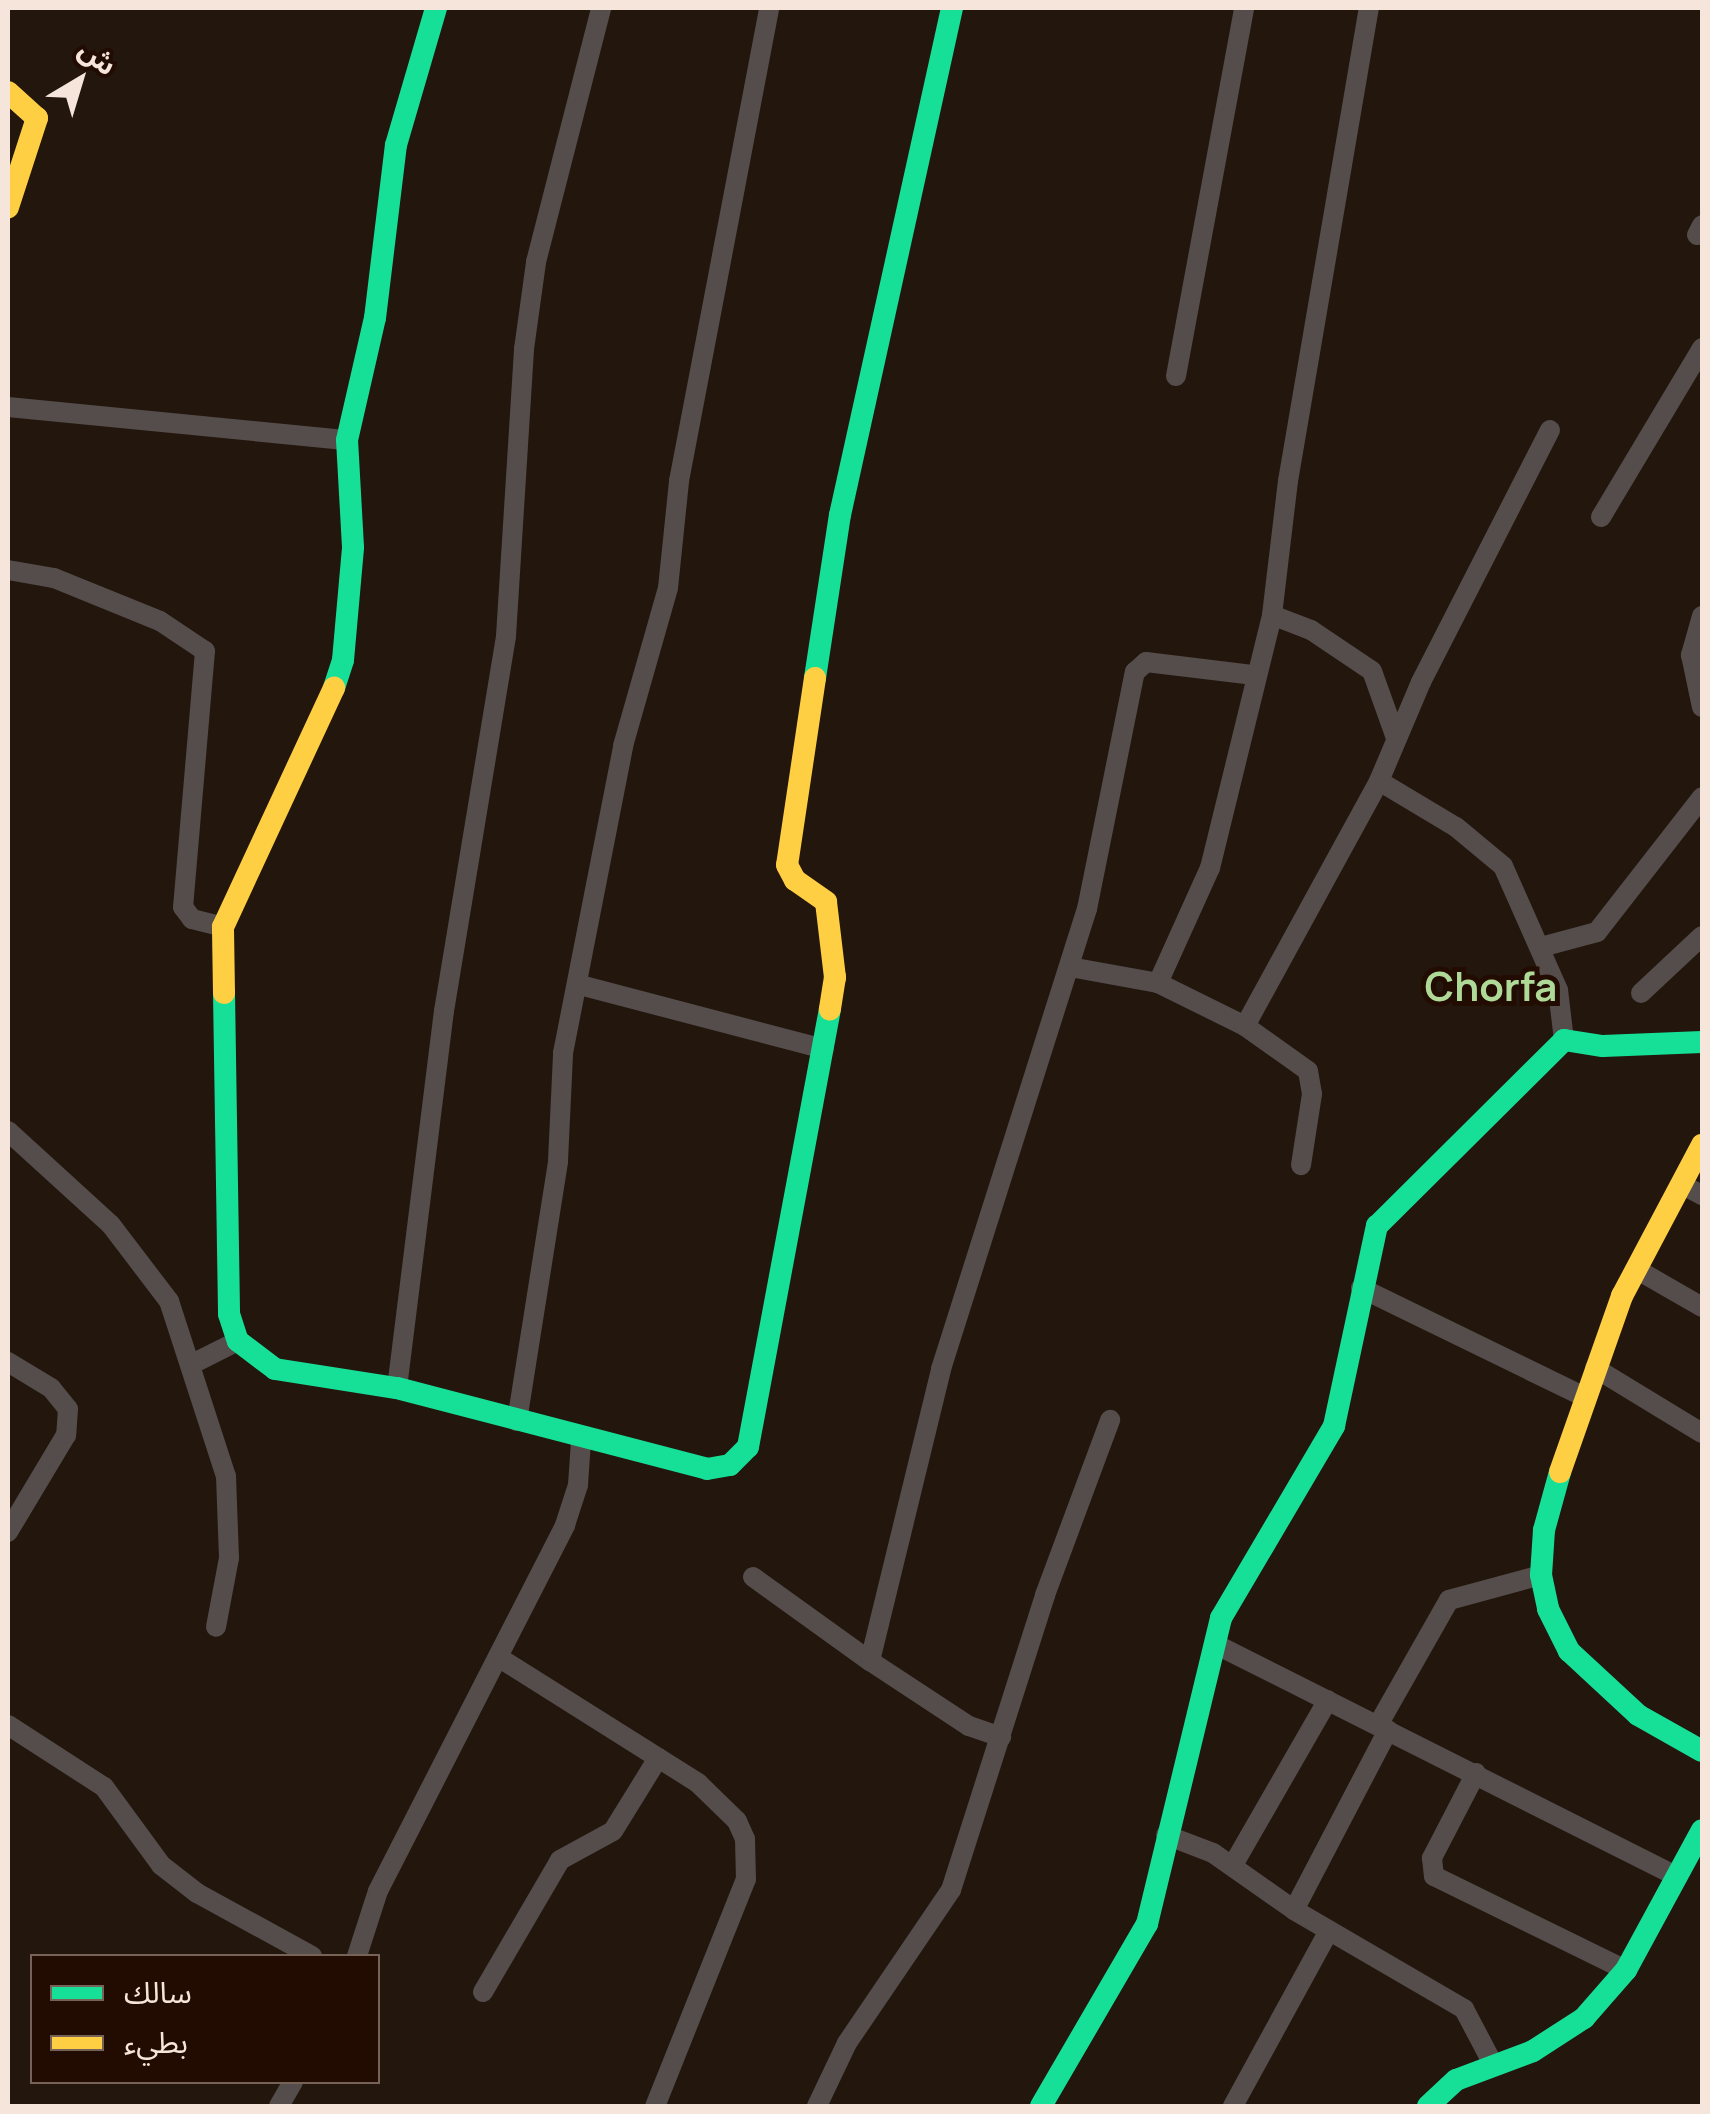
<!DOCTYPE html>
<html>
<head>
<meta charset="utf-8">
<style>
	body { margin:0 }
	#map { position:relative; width:1710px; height:2114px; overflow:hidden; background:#23160d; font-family:Manrope,"Noto Sans Arabic",sans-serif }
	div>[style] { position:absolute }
	.street>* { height:20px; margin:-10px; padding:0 10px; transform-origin:10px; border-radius:10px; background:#544d4b }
	.fast>* { height:22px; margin:-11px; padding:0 11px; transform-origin:11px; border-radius:11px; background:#16e098 }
	.slow>* { height:22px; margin:-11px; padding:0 11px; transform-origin:11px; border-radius:11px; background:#ffcf43 }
	span { translate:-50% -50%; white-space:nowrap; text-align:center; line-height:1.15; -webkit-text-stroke:10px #220b00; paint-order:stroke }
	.district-label { font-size:40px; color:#aed997; font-weight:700 }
	.frame { position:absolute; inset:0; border:10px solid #f6e5db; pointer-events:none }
	.legend { position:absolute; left:30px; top:1954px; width:350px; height:130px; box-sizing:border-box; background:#220b00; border:2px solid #776258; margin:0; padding:12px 18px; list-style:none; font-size:30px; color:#f6e5db }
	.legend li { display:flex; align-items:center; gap:20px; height:50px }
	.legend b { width:50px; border:2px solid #776258 }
	.north { position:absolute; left:30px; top:30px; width:100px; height:100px; -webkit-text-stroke:8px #220b00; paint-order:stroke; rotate:38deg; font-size:28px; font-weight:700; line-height:40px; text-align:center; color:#f6e5db }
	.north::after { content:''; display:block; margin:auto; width:35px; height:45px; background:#f6e5db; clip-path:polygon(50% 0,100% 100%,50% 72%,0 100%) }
</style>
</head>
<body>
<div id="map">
	<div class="street">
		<div style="left:1697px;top:235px;width:11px;rotate:-63deg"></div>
		<div style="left:1176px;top:376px;width:374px;rotate:-79.5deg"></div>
		<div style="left:8px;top:407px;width:341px;rotate:5.6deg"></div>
		<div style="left:1601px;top:517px;width:197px;rotate:-59.1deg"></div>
		<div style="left:8px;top:570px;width:47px;rotate:9.9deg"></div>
		<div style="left:54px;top:578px;width:114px;rotate:22.1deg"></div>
		<div style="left:160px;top:621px;width:54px;rotate:33.7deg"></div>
		<div style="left:205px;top:651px;width:257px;rotate:94.9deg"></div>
		<div style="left:183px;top:907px;width:15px;rotate:53deg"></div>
		<div style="left:192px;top:919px;width:32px;rotate:14deg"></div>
		<div style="left:1272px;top:615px;width:42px;rotate:21deg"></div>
		<div style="left:1311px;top:630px;width:73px;rotate:33.9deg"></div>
		<div style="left:1372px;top:671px;width:71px;rotate:70.3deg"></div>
		<div style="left:1702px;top:616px;width:41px;rotate:105.8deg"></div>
		<div style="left:1691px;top:655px;width:53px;rotate:78.1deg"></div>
		<div style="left:1379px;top:781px;width:108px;rotate:-67deg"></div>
		<div style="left:1421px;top:682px;width:283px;rotate:-62.9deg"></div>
		<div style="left:1541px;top:947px;width:58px;rotate:-15deg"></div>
		<div style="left:1597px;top:932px;width:171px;rotate:-52.1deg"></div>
		<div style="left:1070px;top:967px;width:89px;rotate:10.3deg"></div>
		<div style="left:1158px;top:983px;width:126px;rotate:-65.7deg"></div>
		<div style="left:1210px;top:868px;width:260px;rotate:-76.2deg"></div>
		<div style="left:1272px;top:615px;width:135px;rotate:-83.2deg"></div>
		<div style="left:1288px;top:481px;width:480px;rotate:-80.3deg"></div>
		<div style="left:1158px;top:983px;width:97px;rotate:26.3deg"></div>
		<div style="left:1245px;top:1026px;width:77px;rotate:35.5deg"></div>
		<div style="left:1308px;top:1071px;width:23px;rotate:80deg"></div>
		<div style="left:1312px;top:1094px;width:72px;rotate:98.8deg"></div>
		<div style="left:580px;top:985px;width:252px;rotate:14.7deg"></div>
		<div style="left:1641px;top:993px;width:83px;rotate:-43.1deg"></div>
		<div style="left:1245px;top:1026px;width:279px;rotate:-61.3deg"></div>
		<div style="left:1379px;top:781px;width:90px;rotate:30.9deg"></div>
		<div style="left:1456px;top:827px;width:61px;rotate:39.7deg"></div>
		<div style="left:1503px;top:866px;width:136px;rotate:66.1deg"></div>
		<div style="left:1558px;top:990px;width:50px;rotate:83.2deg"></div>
		<div style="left:8px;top:1131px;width:139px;rotate:42.4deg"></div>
		<div style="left:111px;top:1225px;width:96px;rotate:52.7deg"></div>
		<div style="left:169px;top:1301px;width:184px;rotate:72deg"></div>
		<div style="left:226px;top:1476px;width:82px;rotate:87.9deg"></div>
		<div style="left:229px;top:1558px;width:70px;rotate:100.7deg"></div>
		<div style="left:1681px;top:1184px;width:24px;rotate:28deg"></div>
		<div style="left:1636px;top:1269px;width:76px;rotate:29.9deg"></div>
		<div style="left:1361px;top:1288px;width:246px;rotate:26deg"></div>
		<div style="left:8px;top:1362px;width:50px;rotate:31.2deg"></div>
		<div style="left:51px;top:1388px;width:27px;rotate:51deg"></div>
		<div style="left:68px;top:1409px;width:26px;rotate:94deg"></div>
		<div style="left:66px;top:1435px;width:113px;rotate:120.9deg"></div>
		<div style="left:192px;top:1364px;width:51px;rotate:-26.6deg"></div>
		<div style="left:1595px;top:1368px;width:125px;rotate:31.3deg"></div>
		<div style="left:397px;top:1388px;width:380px;rotate:-82.9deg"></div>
		<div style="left:444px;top:1011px;width:380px;rotate:-80.6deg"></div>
		<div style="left:506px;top:636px;width:288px;rotate:-86.4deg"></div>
		<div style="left:524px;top:349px;width:88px;rotate:-82.1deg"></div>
		<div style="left:536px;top:262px;width:262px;rotate:-75.6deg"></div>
		<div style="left:517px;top:1421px;width:263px;rotate:-81deg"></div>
		<div style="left:558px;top:1161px;width:108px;rotate:-87.3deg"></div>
		<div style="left:563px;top:1053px;width:313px;rotate:-78.9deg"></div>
		<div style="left:623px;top:746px;width:164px;rotate:-74.1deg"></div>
		<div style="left:668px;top:588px;width:108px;rotate:-84.1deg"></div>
		<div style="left:679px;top:481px;width:481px;rotate:-79.2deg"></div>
		<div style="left:753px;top:1577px;width:144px;rotate:35.7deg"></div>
		<div style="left:870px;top:1661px;width:301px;rotate:-76.3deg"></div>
		<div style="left:941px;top:1369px;width:483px;rotate:-72.4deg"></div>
		<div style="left:1087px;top:909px;width:242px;rotate:-78.6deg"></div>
		<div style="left:1135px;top:672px;width:15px;rotate:-42deg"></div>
		<div style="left:1146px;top:662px;width:109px;rotate:6.9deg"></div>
		<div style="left:1215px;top:1644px;width:518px;rotate:26.71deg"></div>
		<div style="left:498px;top:1657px;width:236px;rotate:32.2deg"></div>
		<div style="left:698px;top:1783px;width:54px;rotate:44.3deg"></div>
		<div style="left:737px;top:1821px;width:20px;rotate:66deg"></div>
		<div style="left:745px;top:1839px;width:40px;rotate:88.6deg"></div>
		<div style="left:746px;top:1879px;width:245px;rotate:111.8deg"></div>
		<div style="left:870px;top:1661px;width:118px;rotate:33.3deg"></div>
		<div style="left:969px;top:1726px;width:34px;rotate:19deg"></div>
		<div style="left:8px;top:1725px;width:114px;rotate:32.9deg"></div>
		<div style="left:104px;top:1787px;width:97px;rotate:53.8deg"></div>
		<div style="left:161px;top:1865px;width:46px;rotate:37.9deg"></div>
		<div style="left:197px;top:1893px;width:131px;rotate:28.7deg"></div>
		<div style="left:1378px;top:1725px;width:144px;rotate:-60.4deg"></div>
		<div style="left:1449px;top:1600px;width:95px;rotate:-15.2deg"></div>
		<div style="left:1476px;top:1773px;width:96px;rotate:117.4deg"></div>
		<div style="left:1432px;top:1858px;width:18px;rotate:84deg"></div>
		<div style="left:1434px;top:1876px;width:214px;rotate:26.1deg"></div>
		<div style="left:1166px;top:1835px;width:50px;rotate:21deg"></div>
		<div style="left:1213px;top:1853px;width:99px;rotate:35.1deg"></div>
		<div style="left:1294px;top:1910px;width:203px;rotate:-62.4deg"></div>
		<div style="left:1233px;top:1865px;width:190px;rotate:-60.1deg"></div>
		<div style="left:1294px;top:1910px;width:197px;rotate:30.2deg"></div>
		<div style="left:1464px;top:2009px;width:64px;rotate:62.2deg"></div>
		<div style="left:357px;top:1956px;width:68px;rotate:-72.1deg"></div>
		<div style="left:378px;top:1891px;width:411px;rotate:-62.9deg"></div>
		<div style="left:565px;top:1525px;width:42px;rotate:-72deg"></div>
		<div style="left:578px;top:1485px;width:44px;rotate:-86.1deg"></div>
		<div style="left:483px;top:1992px;width:153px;rotate:-59.7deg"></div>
		<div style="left:560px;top:1860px;width:60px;rotate:-28.7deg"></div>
		<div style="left:613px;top:1831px;width:86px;rotate:-58.3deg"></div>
		<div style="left:279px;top:2106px;width:28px;rotate:-60deg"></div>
		<div style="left:817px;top:2106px;width:70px;rotate:-64.5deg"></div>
		<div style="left:847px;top:2043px;width:185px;rotate:-55.8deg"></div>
		<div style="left:951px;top:1890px;width:310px;rotate:-72.3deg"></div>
		<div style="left:1045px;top:1595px;width:187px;rotate:-69.6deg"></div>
		<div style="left:1233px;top:2106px;width:200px;rotate:-61.3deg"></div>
	</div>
	<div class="fast">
		<div style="left:815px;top:678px;width:165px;rotate:-81.3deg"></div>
		<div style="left:840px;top:515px;width:519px;rotate:-77.54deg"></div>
		<div style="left:334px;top:688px;width:29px;rotate:-72deg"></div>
		<div style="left:343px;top:660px;width:113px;rotate:-84.9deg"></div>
		<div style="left:353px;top:547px;width:107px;rotate:-93.2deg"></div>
		<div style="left:347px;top:440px;width:125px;rotate:-77.1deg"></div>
		<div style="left:375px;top:318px;width:174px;rotate:-83.1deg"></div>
		<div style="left:396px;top:145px;width:143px;rotate:-73.7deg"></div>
		<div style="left:224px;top:993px;width:321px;rotate:89.1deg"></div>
		<div style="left:229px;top:1314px;width:28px;rotate:72deg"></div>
		<div style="left:238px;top:1341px;width:46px;rotate:37.1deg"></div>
		<div style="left:275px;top:1369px;width:123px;rotate:8.9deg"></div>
		<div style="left:397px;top:1388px;width:320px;rotate:14.6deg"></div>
		<div style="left:707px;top:1469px;width:23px;rotate:-10deg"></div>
		<div style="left:730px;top:1465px;width:25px;rotate:-45deg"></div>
		<div style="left:748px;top:1447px;width:445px;rotate:-79.4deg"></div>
		<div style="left:1560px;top:1472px;width:60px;rotate:105.4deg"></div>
		<div style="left:1544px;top:1530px;width:45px;rotate:93.8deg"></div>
		<div style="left:1541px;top:1575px;width:35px;rotate:78deg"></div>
		<div style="left:1548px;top:1609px;width:47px;rotate:63.4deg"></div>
		<div style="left:1569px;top:1651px;width:94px;rotate:42.8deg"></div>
		<div style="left:1638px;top:1715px;width:73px;rotate:29.4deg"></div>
		<div style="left:1041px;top:2106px;width:211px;rotate:-59.8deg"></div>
		<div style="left:1147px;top:1924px;width:315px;rotate:-76.4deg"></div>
		<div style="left:1221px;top:1618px;width:223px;rotate:-59.5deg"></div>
		<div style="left:1334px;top:1426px;width:205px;rotate:-77.9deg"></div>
		<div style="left:1377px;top:1226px;width:264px;rotate:-44.8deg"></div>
		<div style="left:1564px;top:1040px;width:39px;rotate:9deg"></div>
		<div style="left:1603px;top:1046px;width:99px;rotate:-2.3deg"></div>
		<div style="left:1428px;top:2106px;width:38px;rotate:-43deg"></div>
		<div style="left:1456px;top:2080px;width:82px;rotate:-20.6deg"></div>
		<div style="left:1533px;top:2051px;width:61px;rotate:-32.9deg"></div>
		<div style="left:1584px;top:2018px;width:64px;rotate:-48.8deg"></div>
		<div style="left:1626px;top:1970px;width:159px;rotate:-61.5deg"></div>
	</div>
	<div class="slow">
		<div style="left:8px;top:92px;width:39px;rotate:42deg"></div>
		<div style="left:37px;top:118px;width:94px;rotate:108deg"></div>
		<div style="left:815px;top:678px;width:189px;rotate:98.5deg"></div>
		<div style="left:787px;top:865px;width:17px;rotate:62deg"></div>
		<div style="left:795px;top:880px;width:38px;rotate:35deg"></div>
		<div style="left:826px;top:902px;width:76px;rotate:83.2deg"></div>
		<div style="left:835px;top:977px;width:33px;rotate:99deg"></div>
		<div style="left:224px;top:993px;width:66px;rotate:-90.9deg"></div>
		<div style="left:223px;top:927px;width:264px;rotate:-65.1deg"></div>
		<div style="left:1560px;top:1472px;width:187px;rotate:-70.6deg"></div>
		<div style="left:1622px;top:1296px;width:171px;rotate:-62.1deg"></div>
	</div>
	<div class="district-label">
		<span style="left:1491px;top:986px">Chorfa</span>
	</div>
	<div class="frame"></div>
	<ul class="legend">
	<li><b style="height:12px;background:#16e098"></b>سالك</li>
	<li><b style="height:12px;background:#ffcf43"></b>بطيء</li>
	</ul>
	<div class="north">ش</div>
</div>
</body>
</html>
